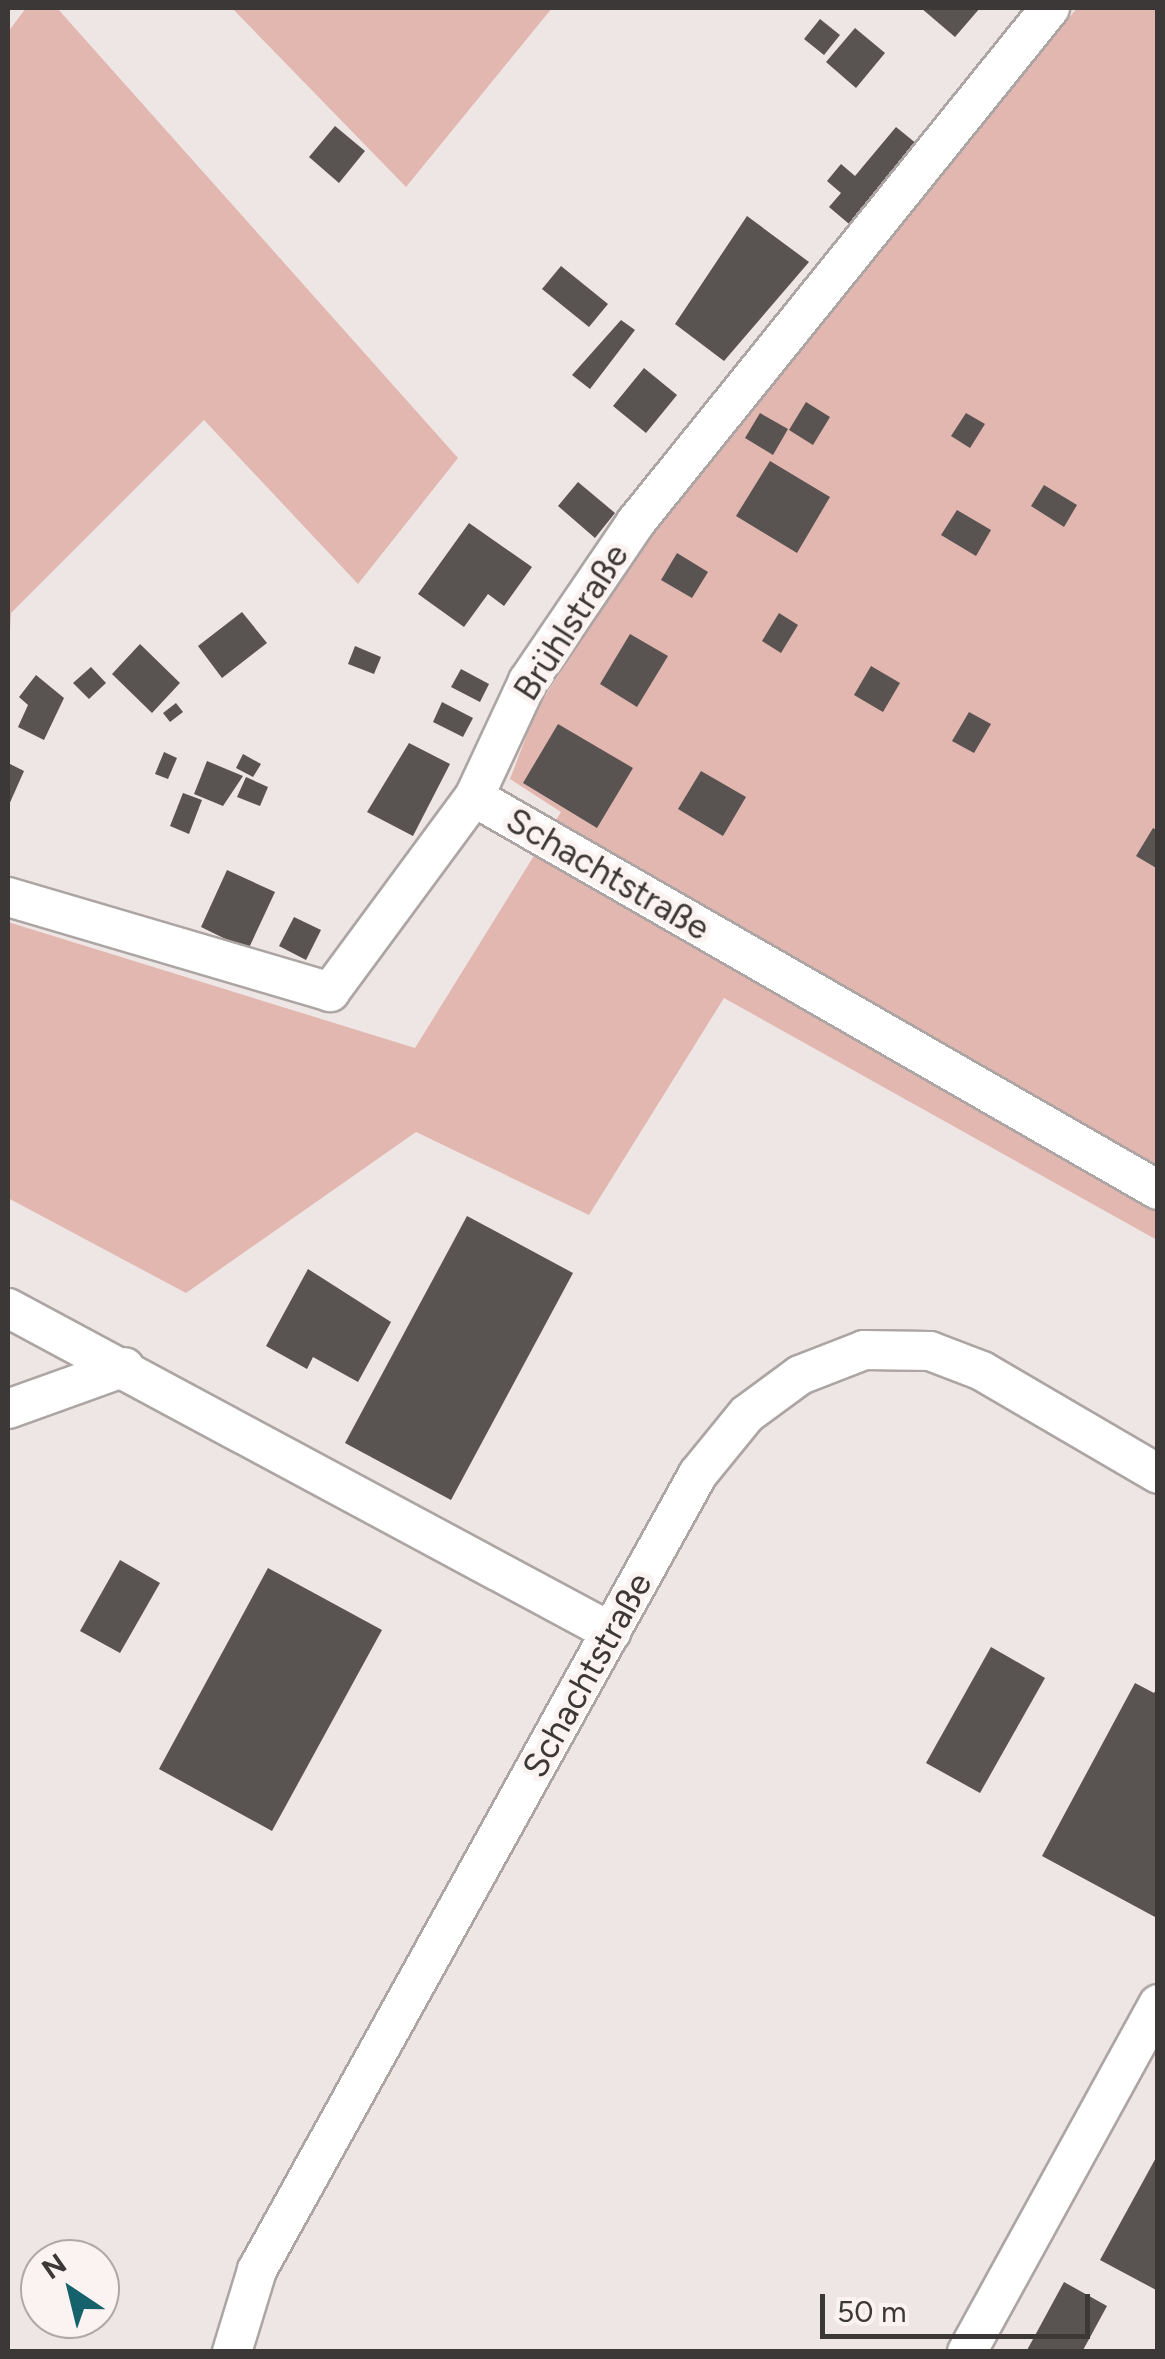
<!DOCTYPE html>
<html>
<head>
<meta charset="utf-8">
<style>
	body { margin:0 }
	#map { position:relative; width:1165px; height:2359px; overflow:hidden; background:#eee6e5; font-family:Figtree,sans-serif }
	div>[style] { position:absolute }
	.green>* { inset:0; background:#e2b7b0 }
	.building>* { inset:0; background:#595352 }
	.roads { filter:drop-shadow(2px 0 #aca5a4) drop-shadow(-2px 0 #aca5a4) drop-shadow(0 2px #aca5a4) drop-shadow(0 -2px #aca5a4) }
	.minor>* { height:38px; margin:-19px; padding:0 19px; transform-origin:19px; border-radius:19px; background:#fff }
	span { translate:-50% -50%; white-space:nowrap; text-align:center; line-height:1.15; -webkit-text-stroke:10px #fbf3f2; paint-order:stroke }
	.street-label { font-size:35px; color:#3b3837 }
	.frame { position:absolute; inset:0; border:10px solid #3b3837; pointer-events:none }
	.north { position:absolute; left:20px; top:2239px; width:100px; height:100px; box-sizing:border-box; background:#fbf3f2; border:2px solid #aea8a7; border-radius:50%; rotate:325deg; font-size:28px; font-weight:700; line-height:40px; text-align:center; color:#3b3837 }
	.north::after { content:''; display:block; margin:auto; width:35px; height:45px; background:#15626c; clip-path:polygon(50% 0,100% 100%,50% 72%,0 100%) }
	.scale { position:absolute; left:820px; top:2294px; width:270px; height:45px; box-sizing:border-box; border:5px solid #3b3837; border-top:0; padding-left:12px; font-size:30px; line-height:35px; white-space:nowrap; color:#3b3837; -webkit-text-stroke:8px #fbf3f2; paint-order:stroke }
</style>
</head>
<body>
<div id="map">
	<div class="green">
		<div style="clip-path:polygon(26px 8px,57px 8px,458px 458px,358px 584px,204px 420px,11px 613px,8px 665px,8px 32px)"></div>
		<div style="clip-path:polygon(232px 8px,552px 8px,406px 187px)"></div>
		<div style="clip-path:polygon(1077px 8px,1157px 8px,1157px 1240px,724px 998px,589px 1215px,416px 1132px,186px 1293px,8px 1198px,8px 922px,415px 1048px,561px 812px,510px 779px,537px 708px,658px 523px)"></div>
	</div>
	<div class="building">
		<div style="clip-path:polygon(921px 8px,980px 8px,955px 37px)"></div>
		<div style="clip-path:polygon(820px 19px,840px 35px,824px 55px,804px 39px)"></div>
		<div style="clip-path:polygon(855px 28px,885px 53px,856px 88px,826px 62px)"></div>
		<div style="clip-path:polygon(335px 126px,365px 151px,339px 183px,309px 157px)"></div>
		<div style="clip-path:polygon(896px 127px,928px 153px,861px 234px,829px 207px,841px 193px,827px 181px,841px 164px,855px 176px)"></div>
		<div style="clip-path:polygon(747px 216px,809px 262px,724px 361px,675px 324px)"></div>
		<div style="clip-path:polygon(561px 266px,608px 304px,589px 327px,542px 289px)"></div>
		<div style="clip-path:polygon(621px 320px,635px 330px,590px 389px,572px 375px)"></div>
		<div style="clip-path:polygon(644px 368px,677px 395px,646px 433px,613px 406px)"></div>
		<div style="clip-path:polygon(806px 402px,830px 417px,813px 445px,789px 430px)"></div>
		<div style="clip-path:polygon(760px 413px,788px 429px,773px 455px,745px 438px)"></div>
		<div style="clip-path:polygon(966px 413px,985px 424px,970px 448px,951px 436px)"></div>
		<div style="clip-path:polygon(770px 461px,830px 497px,797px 553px,736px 516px)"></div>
		<div style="clip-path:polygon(578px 482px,615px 513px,595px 538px,558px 506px)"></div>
		<div style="clip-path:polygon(1044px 485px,1077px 505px,1064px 527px,1031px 506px)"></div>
		<div style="clip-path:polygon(957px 510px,991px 530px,976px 556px,941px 535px)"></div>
		<div style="clip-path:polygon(469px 523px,532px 567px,504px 606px,488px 594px,464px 627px,418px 594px)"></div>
		<div style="clip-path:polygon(677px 553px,708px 572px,692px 598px,661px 580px)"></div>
		<div style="clip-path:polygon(242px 612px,267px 643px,222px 678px,198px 646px)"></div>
		<div style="clip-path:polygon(779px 613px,798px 625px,781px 653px,762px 641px)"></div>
		<div style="clip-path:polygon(630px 634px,668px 656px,637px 707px,600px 684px)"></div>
		<div style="clip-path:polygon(140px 644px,180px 683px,152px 713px,112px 674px)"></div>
		<div style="clip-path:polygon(355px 646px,381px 657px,374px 674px,348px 664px)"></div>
		<div style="clip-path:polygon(871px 666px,900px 683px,883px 712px,854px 695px)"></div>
		<div style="clip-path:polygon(91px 667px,106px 683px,89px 699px,73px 683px)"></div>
		<div style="clip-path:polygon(461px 669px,489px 684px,480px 702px,451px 687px)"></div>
		<div style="clip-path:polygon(36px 675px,64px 698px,44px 740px,18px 727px,28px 705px,19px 697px)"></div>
		<div style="clip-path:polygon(442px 702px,473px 718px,463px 737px,433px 722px)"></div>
		<div style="clip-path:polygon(176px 703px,183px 712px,170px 722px,163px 713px)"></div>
		<div style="clip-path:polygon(969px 712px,991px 724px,974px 753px,952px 741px)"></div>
		<div style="clip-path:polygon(558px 724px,633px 768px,597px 828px,523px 783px)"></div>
		<div style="clip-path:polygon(409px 743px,450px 764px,413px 836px,367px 812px)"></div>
		<div style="clip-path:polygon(164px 752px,177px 758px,168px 779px,155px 774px)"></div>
		<div style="clip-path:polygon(243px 754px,261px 764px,253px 777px,236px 768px)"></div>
		<div style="clip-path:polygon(207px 761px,243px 776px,223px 806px,194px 794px)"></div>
		<div style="clip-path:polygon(8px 763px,24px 771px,8px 807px)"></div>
		<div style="clip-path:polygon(701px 771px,746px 797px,723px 836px,678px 809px)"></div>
		<div style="clip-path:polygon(246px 777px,268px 787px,260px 806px,237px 797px)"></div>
		<div style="clip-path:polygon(183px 793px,202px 800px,189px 834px,170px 826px)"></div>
		<div style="clip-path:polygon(1153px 828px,1158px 831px,1158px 869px,1136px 856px)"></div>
		<div style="clip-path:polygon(227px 870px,275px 892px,248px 950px,201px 927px)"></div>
		<div style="clip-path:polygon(294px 917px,321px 930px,306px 960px,279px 946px)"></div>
		<div style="clip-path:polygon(467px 1216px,573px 1273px,451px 1500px,345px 1443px)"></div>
		<div style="clip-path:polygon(308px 1269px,391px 1322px,358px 1382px,313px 1357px,307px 1369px,266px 1346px)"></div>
		<div style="clip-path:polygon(120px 1560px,160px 1583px,120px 1653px,80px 1631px)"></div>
		<div style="clip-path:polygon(268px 1568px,382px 1630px,272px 1831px,159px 1769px)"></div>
		<div style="clip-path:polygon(991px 1647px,1045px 1678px,980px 1793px,926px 1763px)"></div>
		<div style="clip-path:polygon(1135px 1683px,1154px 1693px,1158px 1686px,1155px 1917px,1042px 1856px)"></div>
		<div style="clip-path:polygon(1158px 2154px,1158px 2291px,1100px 2260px)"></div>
		<div style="clip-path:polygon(1064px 2282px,1107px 2306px,1082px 2352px,1026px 2352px)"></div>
	</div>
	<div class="roads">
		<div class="minor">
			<div style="left:474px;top:797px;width:789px;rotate:29.88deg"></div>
			<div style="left:8px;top:897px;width:336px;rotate:16.4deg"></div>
			<div style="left:330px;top:992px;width:242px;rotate:-53.6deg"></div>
			<div style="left:474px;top:797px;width:128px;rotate:-65deg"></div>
			<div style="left:528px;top:681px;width:192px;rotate:-55.8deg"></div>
			<div style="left:636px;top:522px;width:660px;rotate:-51.15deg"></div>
			<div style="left:8px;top:1308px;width:685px;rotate:28.25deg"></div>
			<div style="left:8px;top:1409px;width:124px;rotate:-19.7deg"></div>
			<div style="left:232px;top:2352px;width:86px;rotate:-73deg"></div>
			<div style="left:257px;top:2270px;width:910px;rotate:-61.01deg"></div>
			<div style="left:698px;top:1474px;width:77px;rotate:-50.8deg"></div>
			<div style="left:747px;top:1414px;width:66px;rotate:-36.3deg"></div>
			<div style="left:800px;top:1375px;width:69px;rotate:-21.3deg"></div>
			<div style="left:864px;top:1350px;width:66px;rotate:0.9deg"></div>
			<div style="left:930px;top:1351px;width:56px;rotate:21deg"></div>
			<div style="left:982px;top:1371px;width:204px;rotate:30.3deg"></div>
			<div style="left:967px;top:2352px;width:397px;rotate:-61.2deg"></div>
		</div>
	</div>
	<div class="street-label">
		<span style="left:571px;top:622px;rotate:-57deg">Brühlstraße</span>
		<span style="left:608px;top:874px;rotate:30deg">Schachtstraße</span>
		<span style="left:587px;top:1675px;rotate:-61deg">Schachtstraße</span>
	</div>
	<div class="frame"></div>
	<div class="north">N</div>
	<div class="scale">50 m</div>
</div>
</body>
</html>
